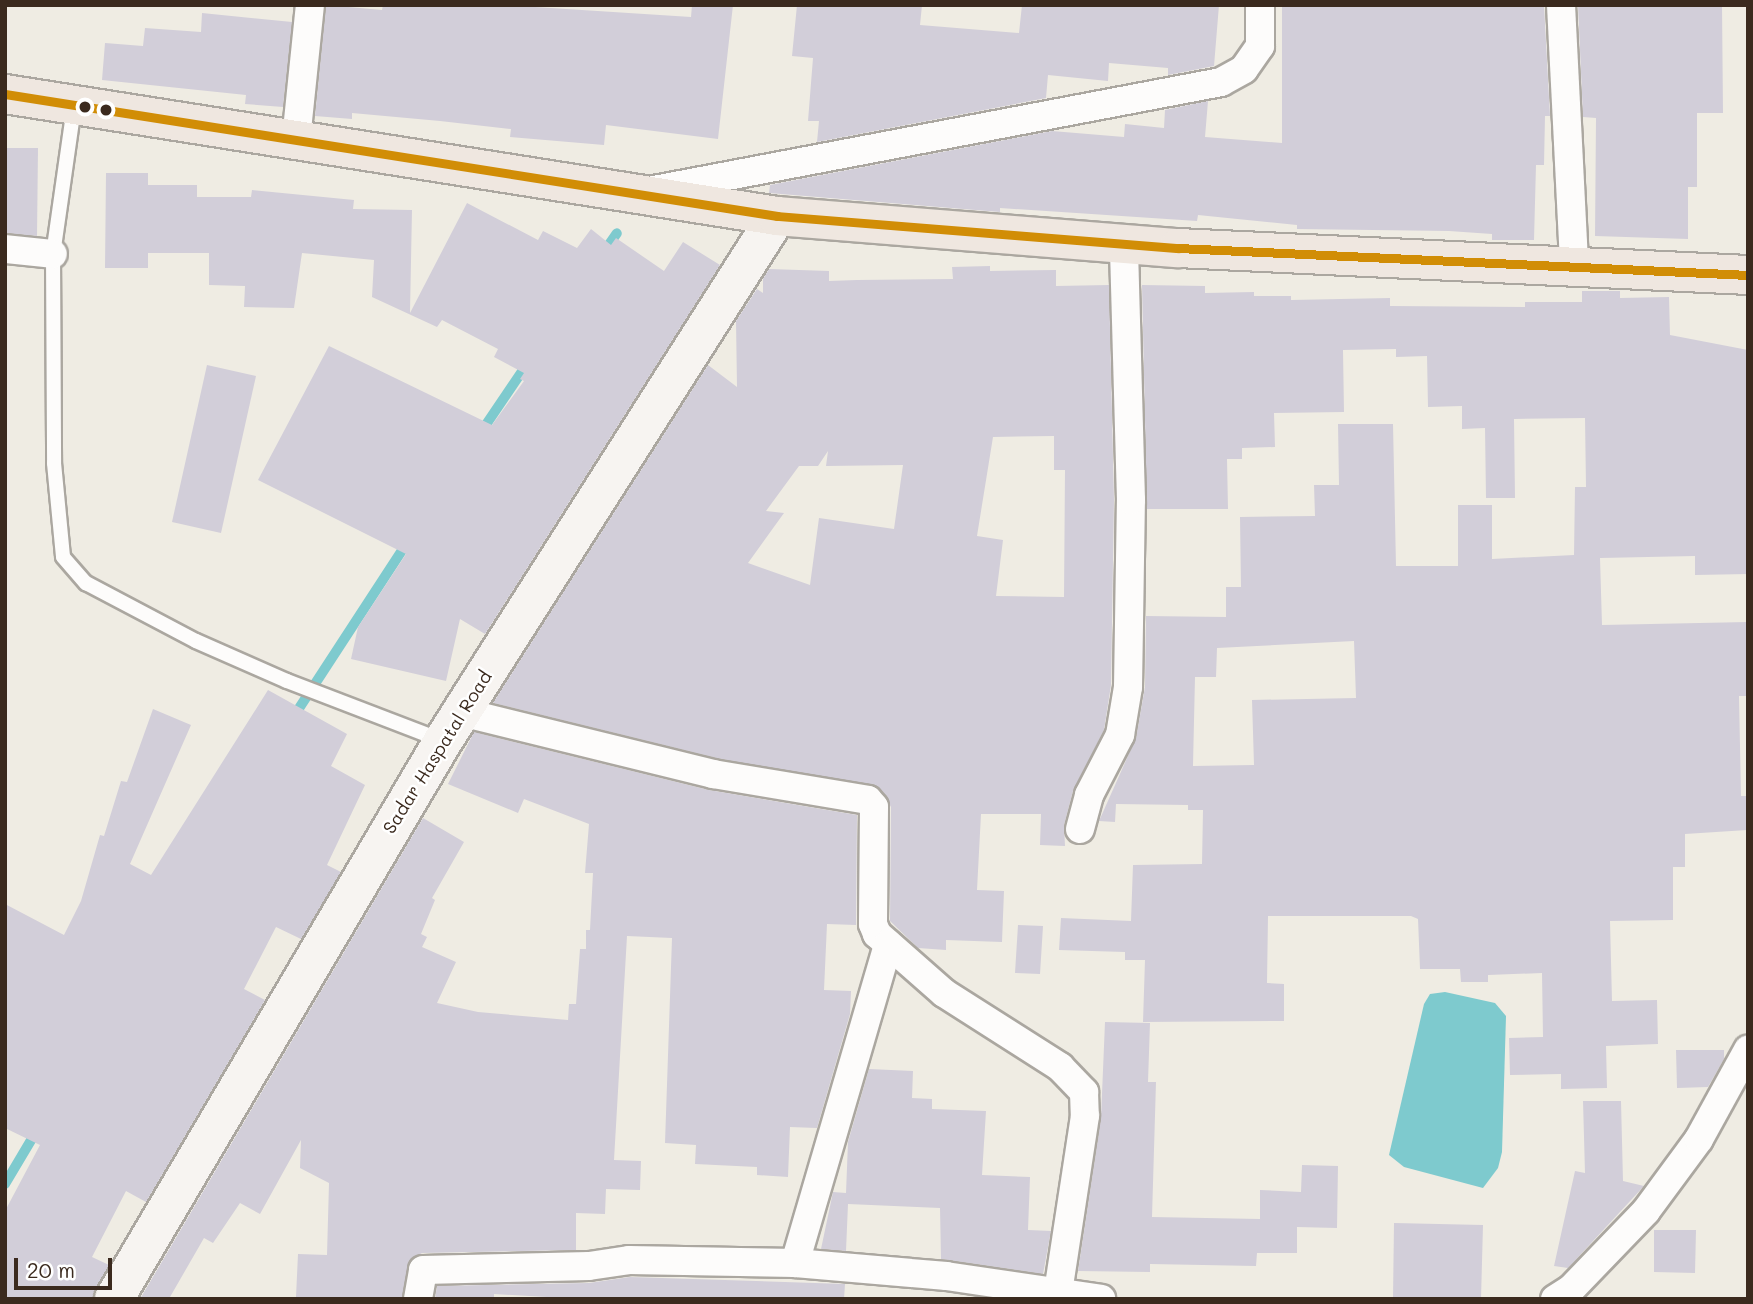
<!DOCTYPE html>
<html>
<head>
<meta charset="utf-8">
<style>
	body { margin:0 }
	#map { position:relative; width:1753px; height:1304px; overflow:hidden; background:#efece3; font-family:Mali,sans-serif }
	div>[style] { position:absolute }
	.water>* { inset:0; background:#7ecace }
	.stream>* { height:10px; margin:-5px; padding:0 5px; transform-origin:5px; border-radius:5px; background:#7ecace }
	.building>* { inset:0; background:#d2ced9 }
	.roads { filter:drop-shadow(2px 0 #aba7a0) drop-shadow(-2px 0 #aba7a0) drop-shadow(0 2px #aba7a0) drop-shadow(0 -2px #aba7a0) }
	.lane>* { height:14px; margin:-7px; padding:0 7px; transform-origin:7px; border-radius:7px; background:#fdfcfb }
	.street>* { height:28px; margin:-14px; padding:0 14px; transform-origin:14px; border-radius:14px; background:#fdfcfb }
	.secondary>* { height:38px; margin:-19px; padding:0 19px; transform-origin:19px; border-radius:19px; background:#f7f4f1 }
	.highway>* { height:38px; margin:-19px; padding:0 19px; transform-origin:19px; border-radius:19px; background:#efe7e0 }
	.bus-1>* { height:9px; margin:-4.5px; padding:0 4.5px; transform-origin:4.5px; border-radius:4.5px; background:#d18d06 }
	.dots>* { width:19px; height:19px; translate:-50% -50%; box-sizing:border-box; border:4px solid #fff; border-radius:50% }
	span { translate:-50% -50%; white-space:nowrap; text-align:center; line-height:1.15; -webkit-text-stroke:5px #fff; paint-order:stroke }
	.street-label { font-size:18px; color:#3b2a1e }
	.frame { position:absolute; inset:0; border:7px solid #3b2a1e; pointer-events:none }
	.scale { position:absolute; left:14px; top:1258px; width:98px; height:32px; box-sizing:border-box; border:4px solid #3b2a1e; border-top:0; padding-left:9px; font-size:21px; line-height:24px; white-space:nowrap; color:#3b2a1e; -webkit-text-stroke:5px #fff; paint-order:stroke }
</style>
</head>
<body>
<div id="map">
	<div class="water">
		<div style="clip-path:polygon(1445px 992px,1495px 1003px,1506px 1016px,1502px 1152px,1498px 1168px,1483px 1188px,1404px 1167px,1389px 1155px,1424px 1004px,1430px 994px)"></div>
	</div>
	<div class="stream">
		<div style="left:603px;top:253px;width:24px;rotate:-55deg"></div>
		<div style="left:481px;top:432px;width:86px;rotate:-55.9deg"></div>
		<div style="left:294px;top:716px;width:209px;rotate:-56.9deg"></div>
		<div style="left:5px;top:1184px;width:63px;rotate:-59.3deg"></div>
	</div>
	<div class="building">
		<div style="clip-path:polygon(326px 5px,382px 10px,383px 5px,506px 5px,691px 17px,692px 5px,733px 5px,718px 139px,606px 125px,604px 145px,510px 137px,511px 129px,440px 121px,352px 113px,352px 119px,315px 116px)"></div>
		<div style="clip-path:polygon(797px 5px,922px 5px,920px 25px,1019px 33px,1022px 5px,1219px 5px,1214px 66px,1168px 75px,1168px 68px,1109px 63px,1108px 81px,1048px 75px,1046px 98px,817px 142px,819px 121px,808px 121px,813px 58px,792px 56px)"></div>
		<div style="clip-path:polygon(1282px 5px,1544px 5px,1550px 116px,1545px 116px,1544px 165px,1536px 165px,1534px 240px,1492px 240px,1492px 234px,1449px 231px,1297px 229px,1297px 225px,1198px 215px,1197px 221px,1000px 208px,1000px 212px,769px 193px,770px 185px,1052px 131px,1124px 137px,1125px 124px,1164px 128px,1165px 110px,1208px 101px,1205px 137px,1282px 143px)"></div>
		<div style="clip-path:polygon(1578px 5px,1722px 5px,1723px 113px,1697px 113px,1697px 187px,1688px 187px,1688px 239px,1595px 236px,1596px 118px,1583px 117px)"></div>
		<div style="clip-path:polygon(202px 13px,292px 22px,283px 107px,245px 104px,246px 95px,102px 80px,105px 43px,143px 46px,145px 28px,201px 32px)"></div>
		<div style="clip-path:polygon(5px 148px,38px 148px,37px 236px,5px 233px)"></div>
		<div style="clip-path:polygon(106px 173px,148px 173px,148px 185px,197px 185px,197px 197px,251px 197px,252px 190px,354px 200px,353px 209px,412px 210px,410px 313px,467px 203px,538px 240px,543px 231px,577px 248px,591px 229px,611px 245px,616px 238px,664px 271px,683px 242px,720px 265px,485px 634px,460px 619px,446px 681px,351px 659px,358px 627px,406px 554px,258px 480px,329px 346px,492px 425px,524px 381px,520px 379px,524px 373px,494px 357px,498px 349px,442px 320px,437px 327px,372px 297px,374px 260px,302px 253px,294px 308px,244px 307px,245px 286px,209px 285px,209px 253px,148px 253px,148px 268px,105px 268px)"></div>
		<div style="clip-path:polygon(evenodd,990px 266px,990px 271px,1056px 270px,1056px 286px,1109px 285px,1114px 500px,1111px 685px,1104px 730px,1073px 791px,1064px 825px,1065px 846px,1040px 845px,1041px 814px,981px 814px,977px 890px,1004px 891px,1002px 942px,946px 940px,946px 950px,918px 948px,890px 921px,891px 807px,880px 789px,716px 758px,493px 703px,708px 365px,737px 387px,736px 321px,757px 289px,763px 293px,763px 279px,769px 269px,829px 271px,829px 281px,857px 280px,953px 279px,952px 267px,990px 266px,1054px 436px,1054px 470px,1065px 470px,1064px 597px,996px 596px,1003px 540px,977px 536px,993px 437px,1054px 436px,990px 266px,828px 451px,826px 466px,903px 465px,894px 529px,819px 518px,810px 585px,748px 563px,784px 513px,766px 511px,799px 466px,818px 466px,828px 451px)"></div>
		<div style="clip-path:polygon(evenodd,1142px 285px,1205px 286px,1205px 293px,1254px 292px,1254px 296px,1291px 296px,1291px 300px,1390px 298px,1390px 306px,1525px 307px,1525px 302px,1582px 302px,1582px 291px,1620px 291px,1620px 298px,1669px 297px,1670px 335px,1748px 350px,1748px 574px,1695px 575px,1695px 556px,1600px 558px,1602px 625px,1748px 622px,1748px 696px,1739px 696px,1741px 796px,1746px 796px,1747px 830px,1685px 834px,1685px 867px,1673px 867px,1673px 920px,1610px 921px,1612px 1001px,1657px 1000px,1658px 1044px,1606px 1046px,1607px 1088px,1561px 1089px,1561px 1074px,1510px 1075px,1509px 1038px,1543px 1037px,1542px 973px,1488px 975px,1488px 982px,1461px 982px,1460px 969px,1420px 969px,1418px 919px,1411px 916px,1268px 916px,1267px 983px,1284px 984px,1284px 1021px,1143px 1022px,1145px 960px,1125px 960px,1125px 952px,1059px 950px,1061px 918px,1131px 921px,1133px 865px,1202px 864px,1203px 810px,1188px 810px,1188px 805px,1116px 804px,1115px 822px,1099px 821px,1136px 738px,1145px 687px,1146px 616px,1226px 617px,1226px 587px,1241px 587px,1240px 517px,1315px 516px,1314px 485px,1339px 485px,1338px 424px,1393px 424px,1396px 566px,1458px 566px,1458px 505px,1492px 505px,1492px 559px,1574px 555px,1575px 487px,1586px 487px,1585px 418px,1514px 419px,1515px 498px,1486px 498px,1485px 428px,1462px 429px,1462px 406px,1428px 407px,1427px 356px,1396px 357px,1396px 349px,1343px 350px,1344px 412px,1274px 413px,1275px 447px,1242px 448px,1242px 459px,1227px 459px,1228px 509px,1147px 509px,1142px 285px,1354px 641px,1356px 698px,1252px 700px,1254px 765px,1193px 766px,1195px 677px,1216px 677px,1217px 648px,1354px 641px)"></div>
		<div style="clip-path:polygon(207px 365px,256px 376px,221px 533px,172px 522px)"></div>
		<div style="clip-path:polygon(268px 690px,347px 734px,331px 766px,365px 785px,327px 865px,341px 872px,301px 939px,276px 927px,244px 989px,265px 1000px,146px 1202px,126px 1191px,92px 1257px,109px 1265px,92px 1299px,5px 1299px,5px 1211px,40px 1145px,5px 1128px,5px 904px,64px 935px,81px 901px,100px 835px,104px 836px,121px 781px,127px 782px,153px 709px,191px 725px,130px 864px,151px 875px)"></div>
		<div style="clip-path:polygon(474px 732px,709px 790px,857px 815px,856px 925px,827px 924px,824px 990px,851px 991px,850px 1014px,817px 1128px,790px 1127px,788px 1177px,757px 1175px,757px 1167px,695px 1164px,696px 1145px,665px 1143px,672px 938px,627px 936px,614px 1160px,641px 1161px,640px 1190px,606px 1189px,605px 1214px,576px 1213px,576px 1250px,422px 1253px,409px 1261px,402px 1299px,296px 1297px,298px 1254px,327px 1255px,329px 1183px,300px 1168px,301px 1140px,260px 1214px,240px 1203px,213px 1243px,204px 1238px,170px 1297px,174px 1299px,140px 1299px,423px 818px,464px 842px,432px 898px,435px 900px,421px 934px,427px 937px,422px 947px,456px 962px,437px 1003px,478px 1012px,568px 1020px,569px 1004px,576px 1004px,580px 949px,586px 949px,586px 930px,590px 930px,593px 873px,585px 873px,589px 824px,524px 799px,518px 813px,448px 784px)"></div>
		<div style="clip-path:polygon(1018px 925px,1043px 926px,1040px 974px,1015px 973px)"></div>
		<div style="clip-path:polygon(1105px 1022px,1150px 1023px,1148px 1082px,1156px 1082px,1152px 1217px,1260px 1219px,1260px 1190px,1301px 1192px,1302px 1165px,1338px 1166px,1337px 1228px,1297px 1227px,1297px 1253px,1257px 1253px,1256px 1266px,1150px 1264px,1150px 1272px,1078px 1271px,1101px 1118px)"></div>
		<div style="clip-path:polygon(1676px 1050px,1724px 1050px,1724px 1059px,1708px 1087px,1677px 1088px)"></div>
		<div style="clip-path:polygon(869px 1069px,913px 1071px,912px 1098px,932px 1099px,932px 1109px,986px 1111px,982px 1175px,1030px 1177px,1028px 1230px,1051px 1231px,1043px 1274px,941px 1259px,940px 1208px,848px 1204px,846px 1251px,821px 1249px,833px 1192px,846px 1193px,848px 1142px)"></div>
		<div style="clip-path:polygon(1583px 1101px,1621px 1101px,1623px 1181px,1644px 1186px,1568px 1268px,1554px 1266px,1575px 1171px,1585px 1173px)"></div>
		<div style="clip-path:polygon(1394px 1223px,1483px 1225px,1481px 1299px,1393px 1299px)"></div>
		<div style="clip-path:polygon(1654px 1230px,1696px 1230px,1695px 1273px,1654px 1272px)"></div>
		<div style="clip-path:polygon(630px 1277px,845px 1284px,844px 1299px,581px 1299px,494px 1294px,494px 1299px,435px 1299px,437px 1286px,589px 1283px)"></div>
	</div>
	<div class="roads">
		<div class="lane">
			<div style="left:74px;top:107px;width:148px;rotate:98.1deg"></div>
			<div style="left:53px;top:254px;width:209px;rotate:89.7deg"></div>
			<div style="left:54px;top:463px;width:94px;rotate:84.5deg"></div>
			<div style="left:63px;top:557px;width:35px;rotate:49deg"></div>
			<div style="left:86px;top:583px;width:124px;rotate:27.8deg"></div>
			<div style="left:196px;top:641px;width:99px;rotate:23.7deg"></div>
			<div style="left:287px;top:681px;width:165px;rotate:21deg"></div>
		</div>
		<div class="street">
			<div style="left:1561px;top:5px;width:260px;rotate:87.1deg"></div>
			<div style="left:296px;top:140px;width:136px;rotate:-84.1deg"></div>
			<div style="left:654px;top:190px;width:577px;rotate:-10.78deg"></div>
			<div style="left:1221px;top:82px;width:26px;rotate:-29deg"></div>
			<div style="left:1244px;top:69px;width:28px;rotate:-55deg"></div>
			<div style="left:1260px;top:46px;width:41px;rotate:-90deg"></div>
			<div style="left:5px;top:249px;width:48px;rotate:5.9deg"></div>
			<div style="left:461px;top:712px;width:260px;rotate:13.8deg"></div>
			<div style="left:713px;top:774px;width:157px;rotate:9.5deg"></div>
			<div style="left:868px;top:800px;width:9px;rotate:49deg"></div>
			<div style="left:874px;top:807px;width:117px;rotate:90.5deg"></div>
			<div style="left:873px;top:924px;width:11px;rotate:68deg"></div>
			<div style="left:877px;top:934px;width:89px;rotate:41.4deg"></div>
			<div style="left:944px;top:993px;width:138px;rotate:32.5deg"></div>
			<div style="left:1060px;top:1067px;width:35px;rotate:46deg"></div>
			<div style="left:1084px;top:1092px;width:24px;rotate:88deg"></div>
			<div style="left:1085px;top:1116px;width:185px;rotate:98.7deg"></div>
			<div style="left:1080px;top:829px;width:35px;rotate:-75deg"></div>
			<div style="left:1089px;top:795px;width:68px;rotate:-62.7deg"></div>
			<div style="left:1120px;top:735px;width:49px;rotate:-80.5deg"></div>
			<div style="left:1128px;top:687px;width:187px;rotate:-89.1deg"></div>
			<div style="left:1131px;top:500px;width:256px;rotate:-91.6deg"></div>
			<div style="left:795px;top:1263px;width:332px;rotate:-73.7deg"></div>
			<div style="left:418px;top:1299px;width:29px;rotate:-80deg"></div>
			<div style="left:423px;top:1270px;width:166px;rotate:-1.4deg"></div>
			<div style="left:589px;top:1266px;width:40px;rotate:-8.5deg"></div>
			<div style="left:629px;top:1260px;width:166px;rotate:1deg"></div>
			<div style="left:795px;top:1263px;width:152px;rotate:4.9deg"></div>
			<div style="left:946px;top:1276px;width:157px;rotate:8.4deg"></div>
			<div style="left:1555px;top:1299px;width:19px;rotate:-32deg"></div>
			<div style="left:1571px;top:1289px;width:108px;rotate:-46.1deg"></div>
			<div style="left:1646px;top:1211px;width:89px;rotate:-53.6deg"></div>
			<div style="left:1699px;top:1139px;width:102px;rotate:-61.2deg"></div>
		</div>
		<div class="secondary">
			<div style="left:114px;top:1299px;width:648px;rotate:-59.48deg"></div>
			<div style="left:443px;top:741px;width:622px;rotate:-57.54deg"></div>
		</div>
		<div class="highway">
			<div style="left:5px;top:94px;width:782px;rotate:8.98deg"></div>
			<div style="left:777px;top:216px;width:402px;rotate:4.6deg"></div>
			<div style="left:1178px;top:248px;width:571px;rotate:2.71deg"></div>
		</div>
	</div>
	<div class="bus-1">
		<div style="left:5px;top:94px;width:782px;rotate:8.98deg"></div>
		<div style="left:777px;top:216px;width:402px;rotate:4.6deg"></div>
		<div style="left:1178px;top:248px;width:571px;rotate:2.71deg"></div>
	</div>
	<div class="dots">
		<div style="left:85px;top:107px;background:#3b2a1e"></div>
		<div style="left:106px;top:110px;background:#3b2a1e"></div>
	</div>
	<div class="street-label">
		<span style="left:437px;top:752px;rotate:-58deg">Sadar Haspatal Road</span>
	</div>
	<div class="frame"></div>
	<div class="scale">20 m</div>
</div>
</body>
</html>
